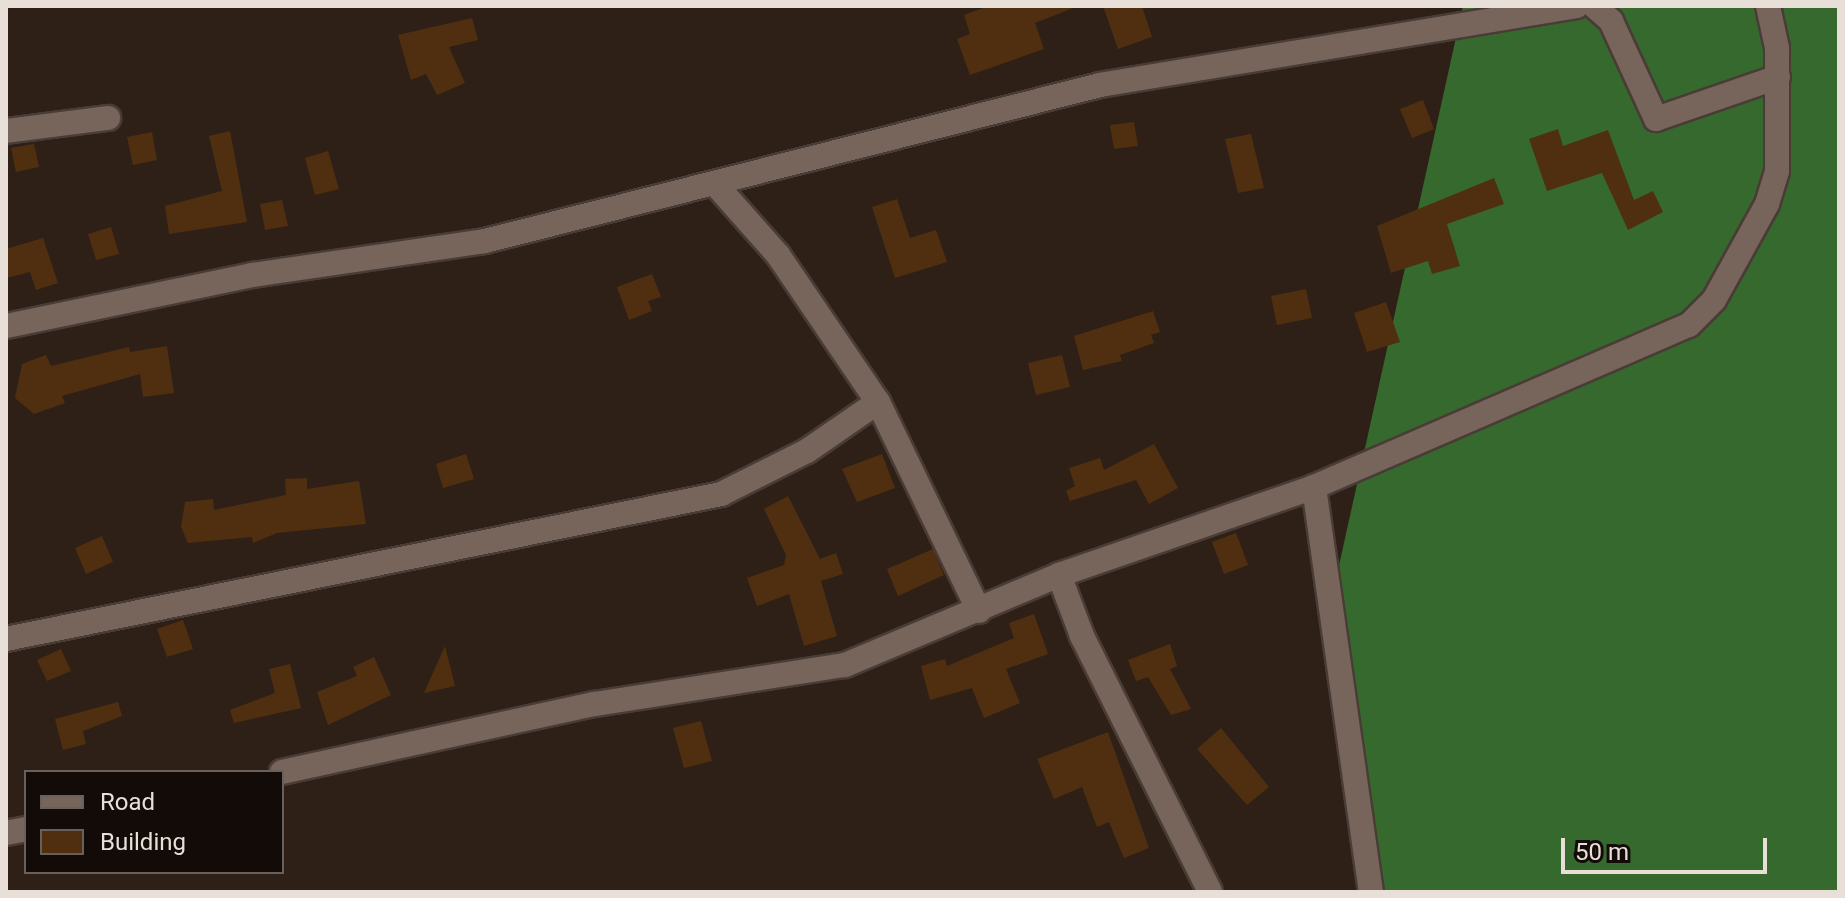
<!DOCTYPE html>
<html>
<head>
<meta charset="utf-8">
<style>
	body { margin:0 }
	#map { position:relative; width:1845px; height:898px; overflow:hidden; background:#2e2017; font-family:Roboto,sans-serif }
	div>[style] { position:absolute }
	.forest>* { inset:0; background:#35692d }
	.building>* { inset:0; background:#502f11 }
	.roads { filter:drop-shadow(2px 0 #493c36) drop-shadow(-2px 0 #493c36) drop-shadow(0 2px #493c36) drop-shadow(0 -2px #493c36) }
	.street>* { height:24px; margin:-12px; padding:0 12px; transform-origin:12px; border-radius:12px; background:#77655b }
	span { translate:-50% -50%; white-space:nowrap; text-align:center; line-height:1.15; -webkit-text-stroke:8px #120b08; paint-order:stroke }
	.frame { position:absolute; inset:0; border:8px solid #e9dfd9; pointer-events:none }
	.legend { position:absolute; left:24px; top:770px; width:260px; height:104px; box-sizing:border-box; background:#120b08; border:2px solid #68605c; margin:0; padding:10px 14px; list-style:none; font-size:24px; color:#e9dfd9 }
	.legend li { display:flex; align-items:center; gap:16px; height:40px }
	.legend b { width:40px; border:2px solid #68605c }
	.scale { position:absolute; left:1561px; top:838px; width:206px; height:36px; box-sizing:border-box; border:4px solid #e9dfd9; border-top:0; padding-left:10px; font-size:24px; line-height:28px; white-space:nowrap; color:#e9dfd9; -webkit-text-stroke:6px #120b08; paint-order:stroke }
</style>
</head>
<body>
<div id="map">
	<div class="forest">
		<div style="clip-path:polygon(1463px 6px,1839px 6px,1839px 892px,1379px 892px,1328px 615px)"></div>
	</div>
	<div class="building">
		<div style="clip-path:polygon(989px 6px,1073px 6px,1073px 8px,1035px 23px,1044px 49px,970px 75px,957px 39px,970px 34px,964px 15px)"></div>
		<div style="clip-path:polygon(1103px 6px,1142px 6px,1152px 37px,1118px 49px)"></div>
		<div style="clip-path:polygon(472px 18px,478px 40px,449px 47px,465px 83px,437px 95px,426px 74px,411px 80px,398px 35px)"></div>
		<div style="clip-path:polygon(1423px 100px,1434px 129px,1412px 138px,1400px 109px)"></div>
		<div style="clip-path:polygon(1134px 122px,1138px 146px,1114px 149px,1110px 125px)"></div>
		<div style="clip-path:polygon(1558px 129px,1563px 146px,1608px 130px,1634px 200px,1653px 191px,1663px 212px,1628px 230px,1602px 173px,1547px 191px,1529px 139px)"></div>
		<div style="clip-path:polygon(230px 131px,247px 222px,169px 234px,165px 206px,222px 191px,209px 136px)"></div>
		<div style="clip-path:polygon(152px 132px,157px 160px,133px 165px,127px 137px)"></div>
		<div style="clip-path:polygon(1251px 134px,1264px 188px,1238px 193px,1225px 139px)"></div>
		<div style="clip-path:polygon(34px 144px,39px 167px,16px 172px,11px 148px)"></div>
		<div style="clip-path:polygon(328px 151px,339px 189px,315px 195px,305px 158px)"></div>
		<div style="clip-path:polygon(1494px 178px,1504px 204px,1447px 224px,1460px 266px,1432px 274px,1428px 261px,1391px 273px,1377px 226px)"></div>
		<div style="clip-path:polygon(897px 199px,910px 238px,936px 230px,947px 262px,895px 278px,872px 207px)"></div>
		<div style="clip-path:polygon(282px 200px,288px 226px,265px 230px,260px 204px)"></div>
		<div style="clip-path:polygon(111px 227px,119px 254px,96px 260px,88px 234px)"></div>
		<div style="clip-path:polygon(43px 238px,58px 283px,36px 290px,30px 272px,6px 278px,6px 249px)"></div>
		<div style="clip-path:polygon(652px 274px,661px 297px,648px 301px,652px 311px,629px 320px,617px 287px)"></div>
		<div style="clip-path:polygon(1306px 289px,1312px 318px,1277px 325px,1271px 296px)"></div>
		<div style="clip-path:polygon(1386px 302px,1400px 342px,1367px 352px,1354px 313px)"></div>
		<div style="clip-path:polygon(1153px 311px,1160px 332px,1151px 335px,1154px 343px,1120px 355px,1122px 361px,1083px 370px,1074px 336px)"></div>
		<div style="clip-path:polygon(167px 346px,174px 393px,143px 397px,140px 374px,62px 396px,65px 403px,34px 414px,15px 398px,22px 364px,46px 355px,51px 366px,129px 347px,130px 352px)"></div>
		<div style="clip-path:polygon(1062px 355px,1070px 387px,1036px 395px,1028px 363px)"></div>
		<div style="clip-path:polygon(1154px 444px,1178px 488px,1149px 504px,1136px 480px,1070px 501px,1066px 491px,1075px 486px,1069px 468px,1100px 458px,1104px 470px)"></div>
		<div style="clip-path:polygon(466px 454px,474px 479px,443px 488px,436px 464px)"></div>
		<div style="clip-path:polygon(882px 454px,895px 488px,857px 502px,842px 469px)"></div>
		<div style="clip-path:polygon(307px 478px,307px 489px,359px 481px,366px 524px,277px 533px,253px 543px,252px 537px,188px 543px,181px 527px,185px 502px,213px 499px,214px 510px,286px 495px,285px 479px)"></div>
		<div style="clip-path:polygon(788px 496px,820px 559px,836px 553px,843px 574px,821px 581px,837px 636px,804px 646px,789px 594px,757px 606px,747px 578px,784px 565px,786px 555px,764px 509px)"></div>
		<div style="clip-path:polygon(1236px 533px,1248px 565px,1224px 574px,1212px 542px)"></div>
		<div style="clip-path:polygon(102px 536px,113px 562px,86px 574px,75px 548px)"></div>
		<div style="clip-path:polygon(933px 549px,944px 575px,898px 596px,887px 569px)"></div>
		<div style="clip-path:polygon(1034px 614px,1048px 654px,1006px 669px,1020px 703px,984px 718px,972px 688px,930px 700px,921px 666px,945px 659px,947px 666px,1014px 638px,1009px 623px)"></div>
		<div style="clip-path:polygon(183px 620px,193px 649px,167px 657px,157px 629px)"></div>
		<div style="clip-path:polygon(1170px 644px,1177px 666px,1170px 669px,1191px 709px,1171px 715px,1148px 677px,1136px 681px,1128px 660px)"></div>
		<div style="clip-path:polygon(445px 646px,455px 686px,424px 693px)"></div>
		<div style="clip-path:polygon(61px 649px,71px 671px,47px 681px,37px 660px)"></div>
		<div style="clip-path:polygon(374px 657px,391px 695px,328px 725px,317px 692px,357px 676px,353px 667px)"></div>
		<div style="clip-path:polygon(290px 664px,301px 708px,234px 723px,230px 710px,275px 693px,269px 669px)"></div>
		<div style="clip-path:polygon(118px 702px,122px 716px,83px 731px,86px 744px,63px 750px,55px 719px)"></div>
		<div style="clip-path:polygon(701px 721px,712px 761px,684px 768px,673px 728px)"></div>
		<div style="clip-path:polygon(1221px 728px,1269px 787px,1247px 805px,1197px 749px)"></div>
		<div style="clip-path:polygon(1108px 732px,1149px 848px,1124px 858px,1109px 822px,1097px 827px,1082px 787px,1054px 799px,1037px 759px)"></div>
	</div>
	<div class="roads">
		<div class="street">
			<div style="left:1594px;top:6px;width:23px;rotate:41deg"></div>
			<div style="left:1611px;top:21px;width:108px;rotate:65.3deg"></div>
			<div style="left:1656px;top:119px;width:129px;rotate:-19deg"></div>
			<div style="left:6px;top:131px;width:103px;rotate:-7.3deg"></div>
			<div style="left:717px;top:186px;width:92px;rotate:48.5deg"></div>
			<div style="left:778px;top:255px;width:178px;rotate:55.8deg"></div>
			<div style="left:878px;top:402px;width:232px;rotate:64.2deg"></div>
			<div style="left:6px;top:326px;width:252px;rotate:-11.7deg"></div>
			<div style="left:253px;top:275px;width:234px;rotate:-8.3deg"></div>
			<div style="left:485px;top:241px;width:634px;rotate:-14.23deg"></div>
			<div style="left:1100px;top:85px;width:483px;rotate:-9.4deg"></div>
			<div style="left:1314px;top:487px;width:409px;rotate:82deg"></div>
			<div style="left:1059px;top:575px;width:65px;rotate:69.3deg"></div>
			<div style="left:1082px;top:636px;width:286px;rotate:63.4deg"></div>
			<div style="left:6px;top:639px;width:730px;rotate:-11.46deg"></div>
			<div style="left:721px;top:494px;width:96px;rotate:-26.6deg"></div>
			<div style="left:807px;top:451px;width:86px;rotate:-34.6deg"></div>
			<div style="left:282px;top:772px;width:320px;rotate:-12.3deg"></div>
			<div style="left:595px;top:704px;width:253px;rotate:-8.9deg"></div>
			<div style="left:845px;top:665px;width:232px;rotate:-22.8deg"></div>
			<div style="left:1059px;top:575px;width:270px;rotate:-19deg"></div>
			<div style="left:1314px;top:487px;width:408px;rotate:-23.4deg"></div>
			<div style="left:1689px;top:325px;width:35px;rotate:-45deg"></div>
			<div style="left:1714px;top:300px;width:110px;rotate:-61.1deg"></div>
			<div style="left:1767px;top:204px;width:34px;rotate:-73deg"></div>
			<div style="left:1777px;top:171px;width:123px;rotate:-90deg"></div>
			<div style="left:1777px;top:48px;width:43px;rotate:-102.1deg"></div>
			<div style="left:6px;top:833px;width:20px;rotate:-11deg"></div>
		</div>
	</div>
	<div class="frame"></div>
	<ul class="legend">
	<li><b style="height:10px;background:#77655b"></b>Road</li>
	<li><b style="height:22px;background:#502f11"></b>Building</li>
	</ul>
	<div class="scale">50 m</div>
</div>
</body>
</html>
